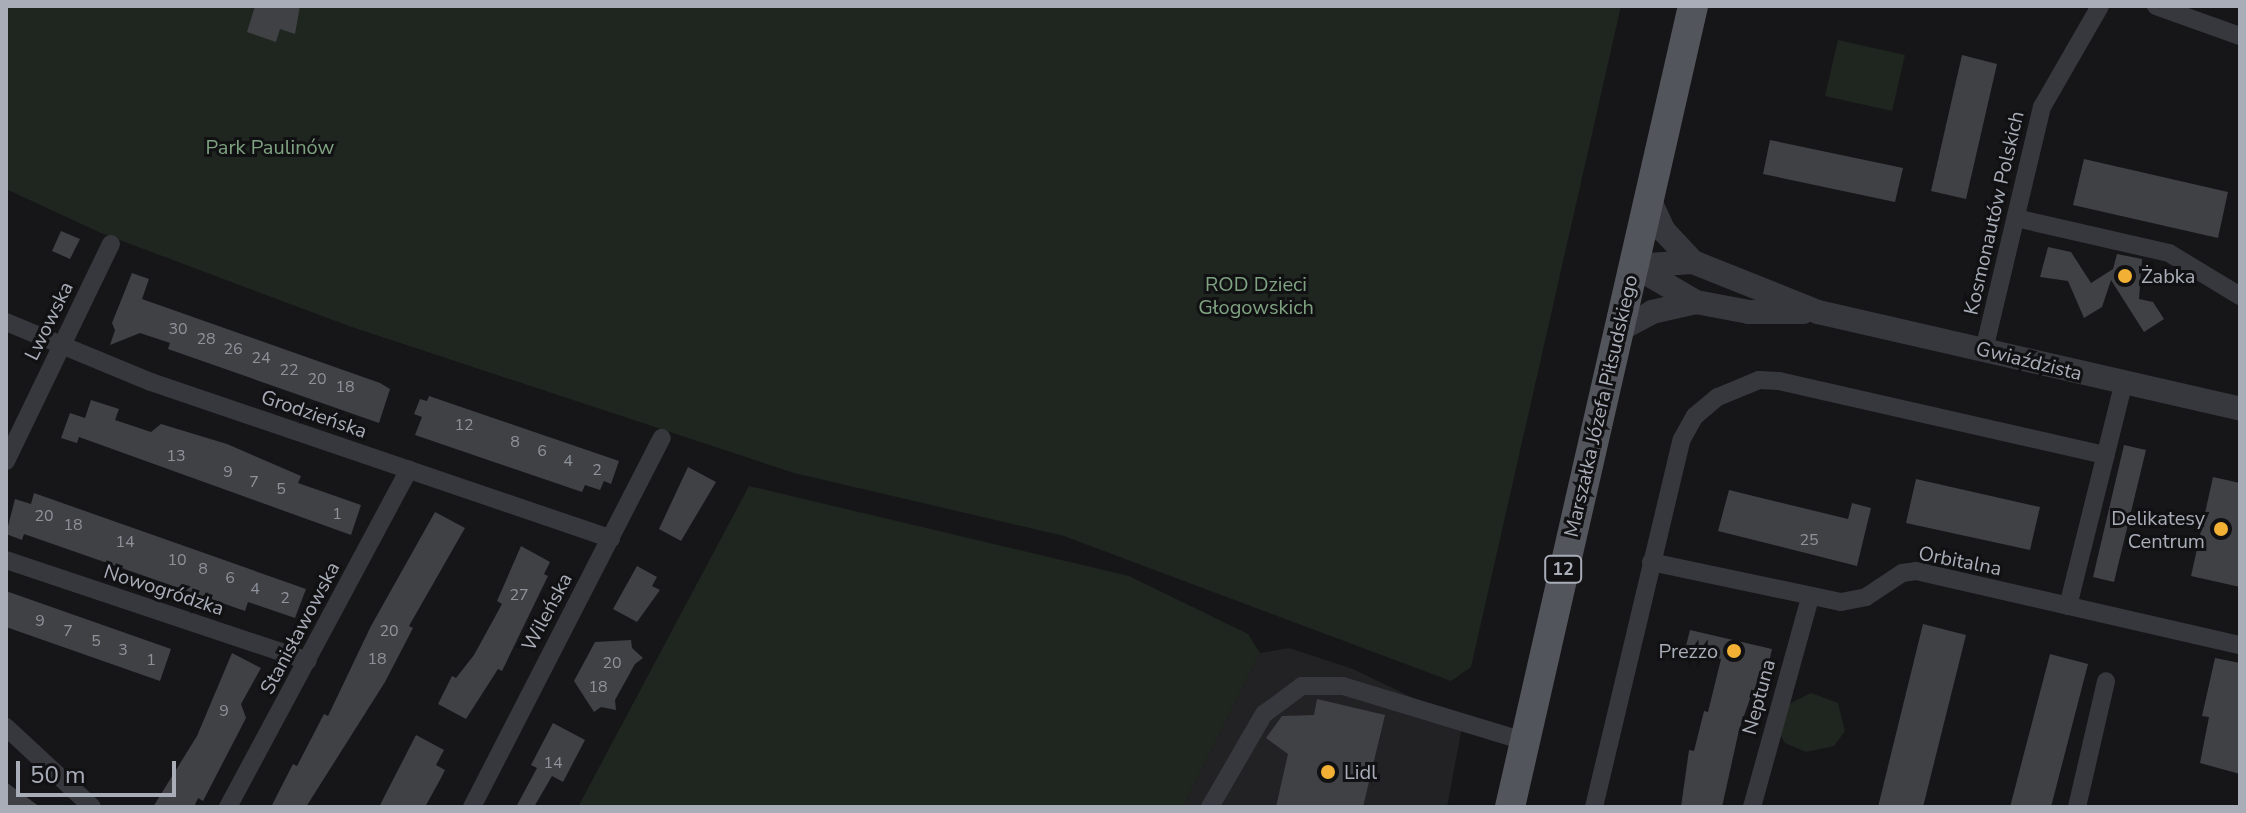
<!DOCTYPE html>
<html>
<head>
<meta charset="utf-8">
<style>
	body { margin:0 }
	#map { position:relative; width:2246px; height:813px; overflow:hidden; background:#161618; font-family:"Nunito Sans",sans-serif }
	div>[style] { position:absolute }
	.built>* { inset:0; background:#222225 }
	.green>* { inset:0; background:#1e261f }
	.building>* { inset:0; background:#404145 }
	.minor>* { height:18px; margin:-9px; padding:0 9px; transform-origin:9px; border-radius:9px; background:#37383d }
	.tertiary>* { height:24px; margin:-12px; padding:0 12px; transform-origin:12px; border-radius:12px; background:#37383d }
	.primary>* { height:30px; margin:-15px; padding:0 15px; transform-origin:15px; border-radius:15px; background:#53555c }
	.dots>* { width:22px; height:22px; translate:-50% -50%; box-sizing:border-box; border:4px solid #111113; border-radius:50% }
	span { translate:-50% -50%; white-space:nowrap; text-align:center; line-height:1.15; -webkit-text-stroke:6px #111113; paint-order:stroke }
	.number-label { font-size:16px; color:#8e929b }
	.number-label span { -webkit-text-stroke-width:0 }
	.shield-label span { padding:2px 6px; background:#111113; border:2px solid; border-radius:6px; -webkit-text-stroke-width:0 }
	.shield-label { font-size:18px; color:#a8adb8; font-weight:700 }
	.park-label { font-size:20px; color:#7fa381 }
	.street-label { font-size:20px; color:#a8adb8 }
	.poi-label { font-size:20px; color:#a8adb8 }
	.left { translate:0 -50%; text-align:left }
	.right { translate:-100% -50%; text-align:right }
	.frame { position:absolute; inset:0; border:8px solid #a8adb8; pointer-events:none }
	.scale { position:absolute; left:16px; top:761px; width:160px; height:36px; box-sizing:border-box; border:4px solid #a8adb8; border-top:0; padding-left:10px; font-size:24px; line-height:28px; white-space:nowrap; color:#a8adb8; -webkit-text-stroke:6px #111113; paint-order:stroke }
</style>
</head>
<body>
<div id="map">
	<div class="built">
		<div style="clip-path:polygon(1289px 648px,1353px 669px,1463px 722px,1447px 807px,1183px 807px,1260px 653px)"></div>
	</div>
	<div class="green">
		<div style="clip-path:polygon(6px 6px,1621px 6px,1471px 667px,1451px 681px,1064px 536px,794px 473px,349px 326px,101px 233px,6px 189px)"></div>
		<div style="clip-path:polygon(1838px 40px,1905px 55px,1892px 111px,1825px 96px)"></div>
		<div style="clip-path:polygon(749px 486px,1129px 576px,1248px 634px,1260px 653px,1183px 807px,578px 807px)"></div>
		<div style="clip-path:polygon(1811px 693px,1838px 703px,1845px 731px,1834px 746px,1806px 752px,1785px 743px,1778px 730px,1789px 704px)"></div>
	</div>
	<div class="building">
		<div style="clip-path:polygon(255px 6px,300px 6px,295px 34px,280px 29px,276px 42px,247px 32px)"></div>
		<div style="clip-path:polygon(1962px 55px,1997px 64px,1966px 199px,1931px 191px)"></div>
		<div style="clip-path:polygon(1770px 140px,1903px 168px,1895px 202px,1763px 174px)"></div>
		<div style="clip-path:polygon(2084px 159px,2228px 192px,2218px 238px,2073px 205px)"></div>
		<div style="clip-path:polygon(61px 231px,80px 239px,70px 259px,52px 251px)"></div>
		<div style="clip-path:polygon(2048px 247px,2071px 252px,2091px 283px,2113px 269px,2117px 254px,2142px 259px,2139px 299px,2153px 302px,2164px 319px,2144px 332px,2111px 280px,2102px 307px,2084px 318px,2068px 281px,2040px 277px)"></div>
		<div style="clip-path:polygon(132px 273px,149px 279px,142px 299px,380px 383px,390px 389px,379px 423px,168px 349px,170px 343px,140px 333px,110px 345px,115px 330px,112px 323px)"></div>
		<div style="clip-path:polygon(429px 396px,619px 461px,611px 484px,604px 481px,600px 490px,585px 485px,582px 492px,415px 435px,422px 417px,414px 414px,420px 399px,427px 401px)"></div>
		<div style="clip-path:polygon(91px 400px,119px 409px,115px 420px,151px 432px,161px 424px,227px 444px,301px 476px,298px 483px,361px 505px,351px 535px,79px 437px,77px 443px,61px 438px,70px 413px,85px 418px)"></div>
		<div style="clip-path:polygon(2124px 445px,2146px 450px,2114px 582px,2093px 577px)"></div>
		<div style="clip-path:polygon(688px 467px,716px 482px,681px 541px,659px 529px)"></div>
		<div style="clip-path:polygon(2213px 477px,2240px 483px,2240px 587px,2191px 576px)"></div>
		<div style="clip-path:polygon(1916px 479px,2040px 507px,2030px 550px,1906px 523px)"></div>
		<div style="clip-path:polygon(1729px 490px,1848px 519px,1852px 503px,1871px 508px,1857px 566px,1718px 531px)"></div>
		<div style="clip-path:polygon(34px 493px,306px 589px,295px 618px,248px 602px,245px 611px,24px 534px,22px 540px,6px 534px,15px 499px,31px 504px)"></div>
		<div style="clip-path:polygon(435px 512px,465px 528px,409px 626px,413px 628px,385px 682px,306px 807px,271px 807px,293px 764px,297px 766px,324px 714px,328px 716px,371px 626px)"></div>
		<div style="clip-path:polygon(521px 546px,550px 562px,544px 574px,548px 576px,502px 671px,498px 669px,466px 719px,438px 704px,452px 676px,456px 678px,474px 655px,502px 604px,497px 601px)"></div>
		<div style="clip-path:polygon(637px 566px,657px 577px,652px 586px,660px 590px,637px 622px,613px 609px)"></div>
		<div style="clip-path:polygon(6px 591px,171px 649px,160px 681px,6px 627px)"></div>
		<div style="clip-path:polygon(1923px 624px,1966px 635px,1923px 807px,1878px 807px)"></div>
		<div style="clip-path:polygon(1690px 630px,1772px 649px,1762px 693px,1753px 690px,1739px 730px,1722px 807px,1681px 807px,1689px 750px,1694px 751px,1704px 711px,1708px 712px,1721px 659px,1685px 650px)"></div>
		<div style="clip-path:polygon(631px 640px,632px 648px,643px 658px,635px 664px,615px 700px,616px 710px,601px 707px,594px 712px,574px 681px,595px 642px)"></div>
		<div style="clip-path:polygon(232px 653px,261px 668px,241px 704px,246px 718px,203px 801px,198px 798px,194px 807px,153px 807px,197px 736px)"></div>
		<div style="clip-path:polygon(2050px 654px,2088px 664px,2051px 807px,2010px 807px)"></div>
		<div style="clip-path:polygon(2215px 658px,2240px 663px,2240px 774px,2200px 763px,2209px 717px,2202px 716px)"></div>
		<div style="clip-path:polygon(1317px 699px,1385px 715px,1363px 807px,1276px 807px,1288px 754px,1266px 738px,1282px 716px,1314px 715px)"></div>
		<div style="clip-path:polygon(553px 723px,585px 740px,563px 782px,552px 776px,534px 807px,516px 807px,537px 768px,531px 765px)"></div>
		<div style="clip-path:polygon(416px 735px,444px 750px,436px 765px,445px 770px,441px 778px,425px 807px,379px 807px)"></div>
		<div style="clip-path:polygon(6px 782px,40px 807px,6px 807px)"></div>
	</div>
	<div class="minor">
		<div style="left:2156px;top:6px;width:89px;rotate:19.7deg"></div>
		<div style="left:2016px;top:218px;width:157px;rotate:12.9deg"></div>
		<div style="left:2169px;top:253px;width:83px;rotate:31.2deg"></div>
		<div style="left:6px;top:322px;width:157px;rotate:22.5deg"></div>
		<div style="left:151px;top:382px;width:486px;rotate:18.8deg"></div>
		<div style="left:1984px;top:350px;width:250px;rotate:-76.6deg"></div>
		<div style="left:2042px;top:107px;width:116px;rotate:-60.1deg"></div>
		<div style="left:6px;top:461px;width:241px;rotate:-64.2deg"></div>
		<div style="left:6px;top:560px;width:318px;rotate:18.5deg"></div>
		<div style="left:1651px;top:562px;width:194px;rotate:11.9deg"></div>
		<div style="left:1841px;top:602px;width:25px;rotate:-11deg"></div>
		<div style="left:1866px;top:597px;width:43px;rotate:-33.7deg"></div>
		<div style="left:1902px;top:573px;width:14px;rotate:-8deg"></div>
		<div style="left:1916px;top:571px;width:332px;rotate:12.9deg"></div>
		<div style="left:2068px;top:606px;width:228px;rotate:-76deg"></div>
		<div style="left:6px;top:727px;width:117px;rotate:42.9deg"></div>
		<div style="left:228px;top:807px;width:383px;rotate:-61.8deg"></div>
		<div style="left:472px;top:807px;width:415px;rotate:-62.8deg"></div>
		<div style="left:1210px;top:807px;width:108px;rotate:-59.9deg"></div>
		<div style="left:1264px;top:714px;width:47px;rotate:-36.4deg"></div>
		<div style="left:1302px;top:686px;width:41px"></div>
		<div style="left:1343px;top:686px;width:189px;rotate:16.9deg"></div>
		<div style="left:1594px;top:807px;width:378px;rotate:-76.6deg"></div>
		<div style="left:1682px;top:439px;width:26px;rotate:-61deg"></div>
		<div style="left:1695px;top:416px;width:30px;rotate:-40deg"></div>
		<div style="left:1718px;top:397px;width:44px;rotate:-22.5deg"></div>
		<div style="left:1759px;top:380px;width:20px;rotate:3deg"></div>
		<div style="left:1779px;top:381px;width:335px;rotate:12.8deg"></div>
		<div style="left:1752px;top:807px;width:217px;rotate:-74.5deg"></div>
		<div style="left:2077px;top:807px;width:129px;rotate:-77deg"></div>
	</div>
	<div class="tertiary">
		<div style="left:1649px;top:199px;width:35px;rotate:65deg"></div>
		<div style="left:1664px;top:231px;width:42px;rotate:46.9deg"></div>
		<div style="left:1634px;top:266px;width:59px;rotate:-3.9deg"></div>
		<div style="left:1693px;top:262px;width:135px;rotate:21.8deg"></div>
		<div style="left:1818px;top:312px;width:433px;rotate:12.9deg"></div>
		<div style="left:1634px;top:266px;width:72px;rotate:30.1deg"></div>
		<div style="left:1696px;top:302px;width:54px;rotate:10.7deg"></div>
		<div style="left:1749px;top:312px;width:54px"></div>
		<div style="left:1617px;top:331px;width:40px;rotate:-28deg"></div>
		<div style="left:1652px;top:312px;width:45px;rotate:-12.8deg"></div>
	</div>
	<div class="primary">
		<div style="left:1510px;top:807px;width:822px;rotate:-77.13deg"></div>
	</div>
	<div class="dots">
		<div style="left:2125px;top:276px;background:#f2b134"></div>
		<div style="left:2221px;top:529px;background:#f2b134"></div>
		<div style="left:1734px;top:651px;background:#f2b134"></div>
		<div style="left:1328px;top:772px;background:#f2b134"></div>
	</div>
	<div class="number-label">
		<span style="left:178px;top:329px">30</span>
		<span style="left:206px;top:339px">28</span>
		<span style="left:233px;top:349px">26</span>
		<span style="left:261px;top:358px">24</span>
		<span style="left:289px;top:370px">22</span>
		<span style="left:317px;top:379px">20</span>
		<span style="left:345px;top:387px">18</span>
		<span style="left:464px;top:425px">12</span>
		<span style="left:515px;top:442px">8</span>
		<span style="left:542px;top:451px">6</span>
		<span style="left:176px;top:456px">13</span>
		<span style="left:568px;top:461px">4</span>
		<span style="left:597px;top:470px">2</span>
		<span style="left:228px;top:472px">9</span>
		<span style="left:254px;top:482px">7</span>
		<span style="left:281px;top:489px">5</span>
		<span style="left:337px;top:514px">1</span>
		<span style="left:44px;top:516px">20</span>
		<span style="left:73px;top:525px">18</span>
		<span style="left:1809px;top:540px">25</span>
		<span style="left:125px;top:542px">14</span>
		<span style="left:177px;top:560px">10</span>
		<span style="left:203px;top:569px">8</span>
		<span style="left:230px;top:578px">6</span>
		<span style="left:255px;top:589px">4</span>
		<span style="left:519px;top:595px">27</span>
		<span style="left:285px;top:598px">2</span>
		<span style="left:40px;top:621px">9</span>
		<span style="left:68px;top:631px">7</span>
		<span style="left:389px;top:631px">20</span>
		<span style="left:96px;top:641px">5</span>
		<span style="left:123px;top:650px">3</span>
		<span style="left:377px;top:659px">18</span>
		<span style="left:151px;top:660px">1</span>
		<span style="left:612px;top:663px">20</span>
		<span style="left:598px;top:687px">18</span>
		<span style="left:224px;top:711px">9</span>
		<span style="left:553px;top:763px">14</span>
	</div>
	<div class="shield-label">
		<span style="left:1563px;top:569px">12</span>
	</div>
	<div class="park-label">
		<span style="left:270px;top:147px">Park Paulinów</span>
		<span style="left:1256px;top:296px">ROD Dzieci<br>Głogowskich</span>
	</div>
	<div class="street-label">
		<span style="left:1994px;top:213px;rotate:-77deg">Kosmonautów Polskich</span>
		<span style="left:49px;top:321px;rotate:-64deg">Lwowska</span>
		<span style="left:2029px;top:361px;rotate:14deg">Gwiaździsta</span>
		<span style="left:1601px;top:406px;rotate:-77deg">Marszałka Józefa Piłsudskiego</span>
		<span style="left:314px;top:414px;rotate:19deg">Grodzieńska</span>
		<span style="left:1960px;top:561px;rotate:11deg">Orbitalna</span>
		<span style="left:164px;top:590px;rotate:18deg">Nowogródzka</span>
		<span style="left:547px;top:612px;rotate:-62deg">Wileńska</span>
		<span style="left:300px;top:628px;rotate:-62deg">Stanisławowska</span>
		<span style="left:1759px;top:697px;rotate:-75deg">Neptuna</span>
	</div>
	<div class="poi-label">
		<span class="left" style="left:2141px;top:276px">Żabka</span>
		<span class="right" style="left:2205px;top:530px">Delikatesy<br>Centrum</span>
		<span class="right" style="left:1718px;top:651px">Prezzo</span>
		<span class="left" style="left:1344px;top:772px">Lidl</span>
	</div>
	<div class="frame"></div>
	<div class="scale">50 m</div>
</div>
</body>
</html>
